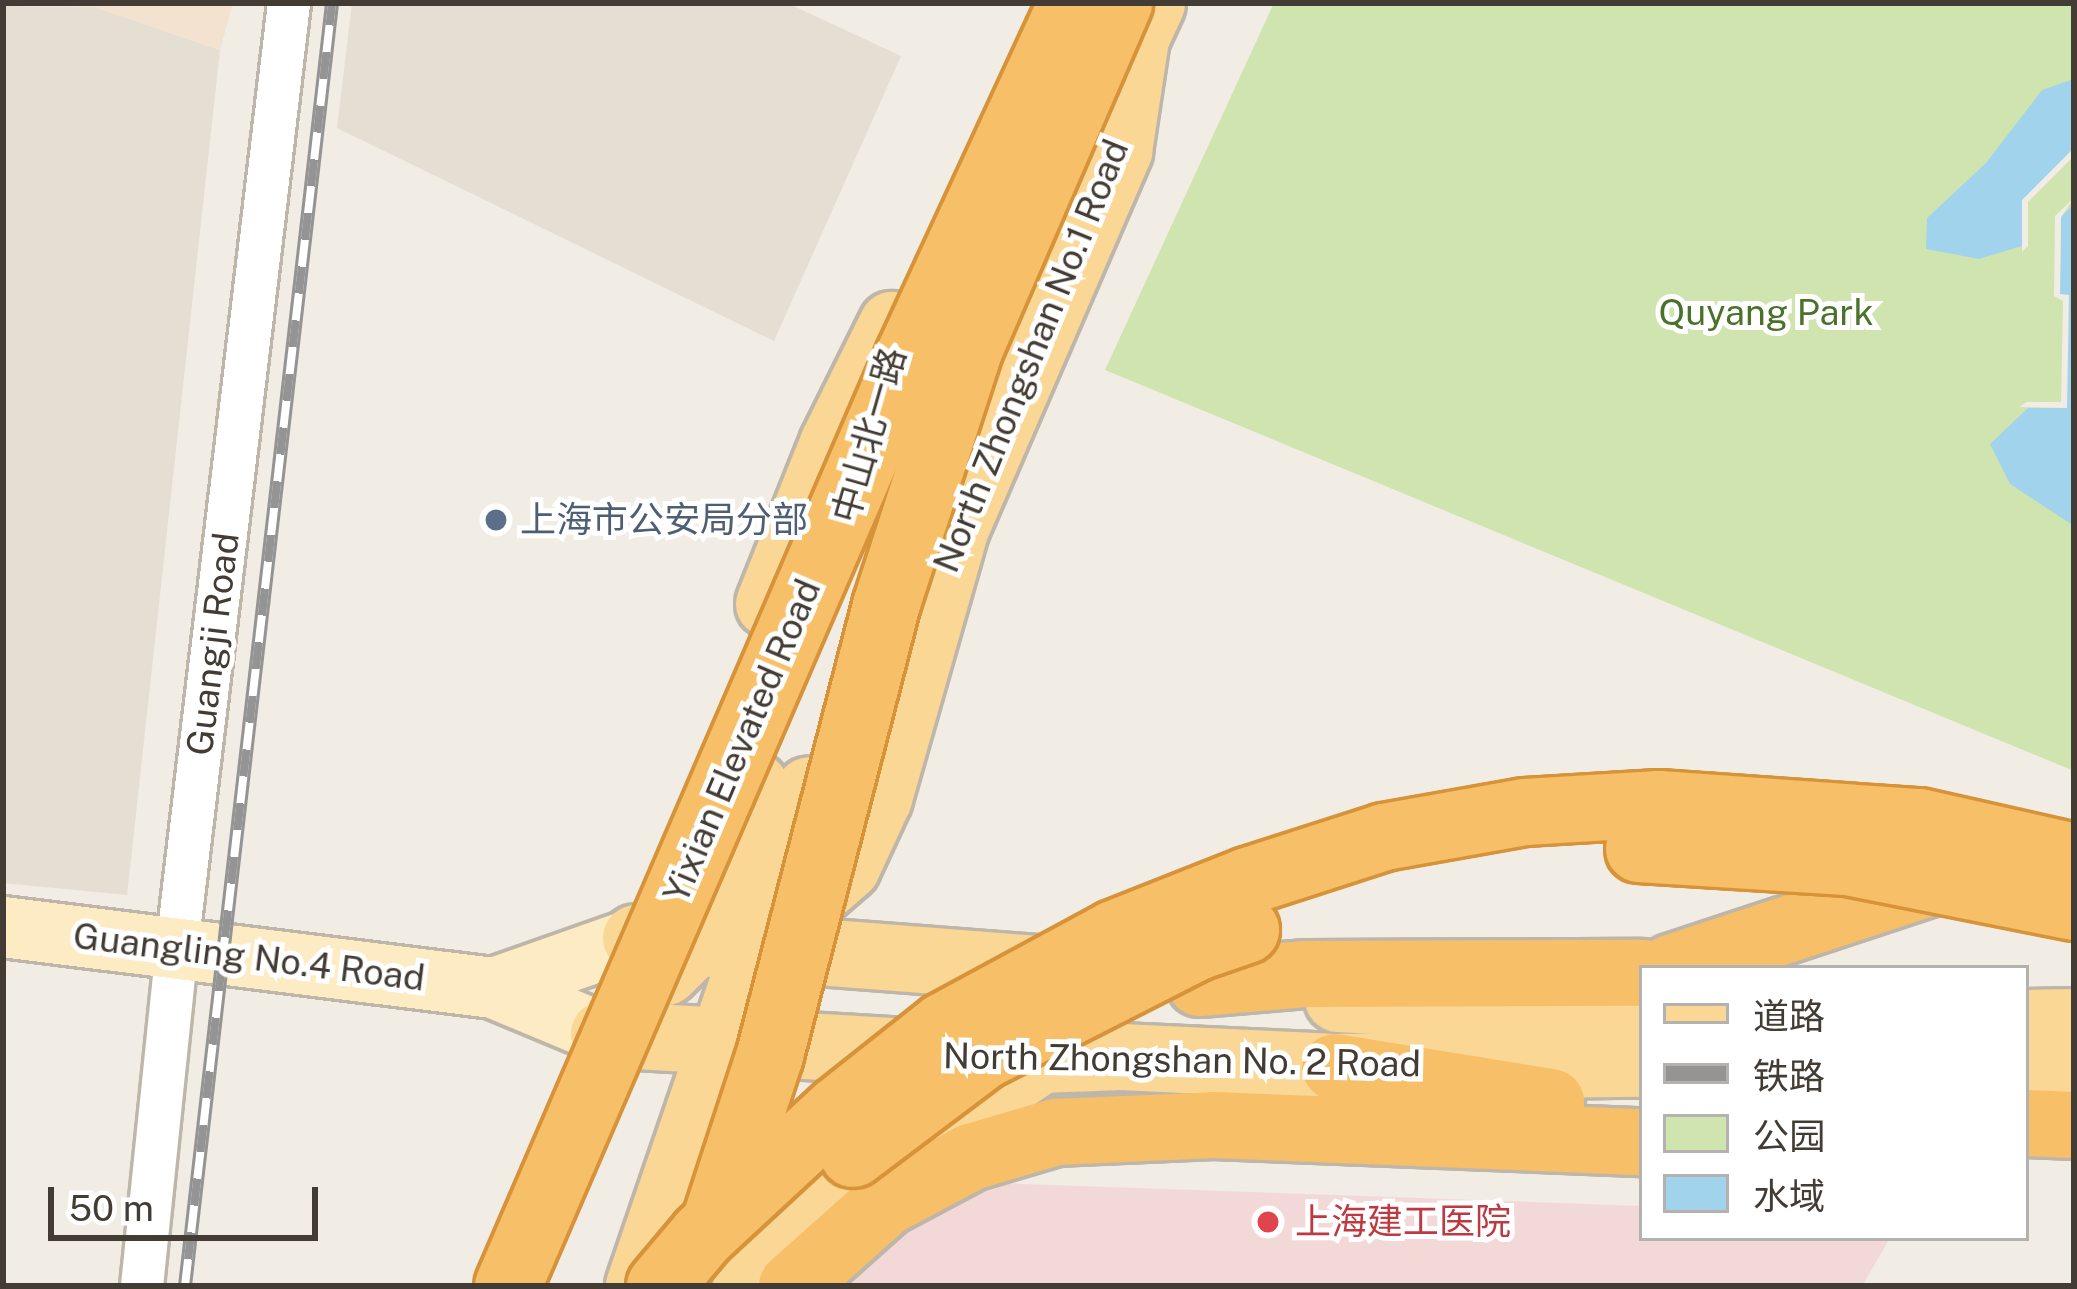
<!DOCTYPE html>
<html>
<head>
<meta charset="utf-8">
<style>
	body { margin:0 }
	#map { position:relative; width:2077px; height:1289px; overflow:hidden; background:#f1ece4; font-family:"Public Sans","Noto Sans SC",sans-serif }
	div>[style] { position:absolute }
	.residential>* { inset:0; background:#e5ded2 }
	.commercial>* { inset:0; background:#f3e2cf }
	.medical>* { inset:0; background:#f2d9d7 }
	.green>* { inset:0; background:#cfe4ae }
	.water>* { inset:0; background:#a2d3ec }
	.pier>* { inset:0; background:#f1ece4 }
	.roads { filter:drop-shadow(3px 0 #bfb6aa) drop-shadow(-3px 0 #bfb6aa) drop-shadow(0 3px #bfb6aa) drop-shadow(0 -3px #bfb6aa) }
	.street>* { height:42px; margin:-21px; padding:0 21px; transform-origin:21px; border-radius:21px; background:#fff }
	.secondary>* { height:60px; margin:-30px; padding:0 30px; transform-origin:30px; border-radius:30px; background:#fcebc3 }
	.primary>* { height:66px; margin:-33px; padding:0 33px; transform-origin:33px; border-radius:33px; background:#fad794 }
	.highway>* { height:66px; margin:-33px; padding:0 33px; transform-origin:33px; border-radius:33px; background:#f8bf69 }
	.rail>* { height:14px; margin-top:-7px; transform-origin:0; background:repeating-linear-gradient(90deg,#fff 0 27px,#949494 0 54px); box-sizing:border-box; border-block:3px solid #949494 }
	.bridges { filter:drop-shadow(3px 0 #d69339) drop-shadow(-3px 0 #d69339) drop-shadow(0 3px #d69339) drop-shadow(0 -3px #d69339) }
	.highway-bridge>* { height:66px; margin:-33px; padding:0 33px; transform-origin:33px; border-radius:33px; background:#f8bf69 }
	.dots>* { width:33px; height:33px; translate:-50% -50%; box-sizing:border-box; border:6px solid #fff; border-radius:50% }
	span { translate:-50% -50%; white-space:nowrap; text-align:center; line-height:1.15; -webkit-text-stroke:10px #fff; paint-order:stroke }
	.park-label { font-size:36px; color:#4a722b }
	.street-label { font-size:36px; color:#433c34 }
	.service-label { font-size:36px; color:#4e5e75 }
	.left { translate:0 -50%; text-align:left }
	.health-label { font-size:36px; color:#be3a42 }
	.frame { position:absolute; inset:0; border:6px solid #433c34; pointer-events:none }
	.legend { position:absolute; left:1639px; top:965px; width:390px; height:276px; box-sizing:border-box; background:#fff; border:3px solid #b4b1ae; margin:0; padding:15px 21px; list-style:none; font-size:36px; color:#433c34 }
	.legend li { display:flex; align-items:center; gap:24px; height:60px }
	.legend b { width:60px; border:3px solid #b4b1ae }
	.scale { position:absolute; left:48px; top:1187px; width:270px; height:54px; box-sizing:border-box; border:6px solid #433c34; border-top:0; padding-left:15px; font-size:36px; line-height:42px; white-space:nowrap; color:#433c34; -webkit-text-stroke:9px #fff; paint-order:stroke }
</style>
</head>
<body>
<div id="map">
	<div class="residential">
		<div style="clip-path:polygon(352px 3px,787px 3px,901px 56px,774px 341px,337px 128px)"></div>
		<div style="clip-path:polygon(3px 6px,94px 7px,220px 50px,127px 895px,3px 883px)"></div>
	</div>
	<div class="commercial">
		<div style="clip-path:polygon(3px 3px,233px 3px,220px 50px,94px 7px)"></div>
	</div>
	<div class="medical">
		<div style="clip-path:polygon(970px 1182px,1642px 1206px,1642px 1238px,1890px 1238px,1862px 1286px,812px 1286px)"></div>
	</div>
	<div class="green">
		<div style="clip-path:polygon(1274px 3px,2074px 3px,2074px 771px,1105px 370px)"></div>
	</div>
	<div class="water">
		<div style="clip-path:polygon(2074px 79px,2074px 148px,2023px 200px,2022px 246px,1979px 259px,1926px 249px,1927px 218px,1986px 163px,2042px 90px)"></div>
		<div style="clip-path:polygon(2074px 204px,2074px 526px,2010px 484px,1990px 444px,2028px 408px,2066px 408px,2068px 295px,2060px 295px,2061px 217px)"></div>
	</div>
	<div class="pier">
		<div style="clip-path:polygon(2074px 148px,2074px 156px,2028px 202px,2028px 246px,2022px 252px,2022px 200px)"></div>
		<div style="clip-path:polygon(2074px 198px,2061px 217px,2060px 294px,2069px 295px,2067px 408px,2019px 407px,2027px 402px,2061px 402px,2063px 301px,2054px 296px,2055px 216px)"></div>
	</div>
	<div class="roads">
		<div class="street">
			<div style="left:142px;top:1286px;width:341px;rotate:-84.1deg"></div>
			<div style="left:177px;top:947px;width:951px;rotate:-83.23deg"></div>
		</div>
		<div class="secondary">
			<div style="left:3px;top:927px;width:495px;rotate:7.1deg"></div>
			<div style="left:494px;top:988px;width:119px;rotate:22.7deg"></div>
			<div style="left:494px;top:988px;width:151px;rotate:-19.4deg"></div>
		</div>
		<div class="primary">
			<div style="left:769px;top:604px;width:172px;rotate:-68.2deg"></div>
			<div style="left:833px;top:444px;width:133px;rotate:-63.6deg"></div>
			<div style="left:801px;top:907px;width:61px;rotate:-41deg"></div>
			<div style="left:847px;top:867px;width:76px;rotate:-65.1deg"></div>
			<div style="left:879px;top:798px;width:281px;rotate:-74.1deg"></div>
			<div style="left:956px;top:528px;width:411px;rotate:-66.6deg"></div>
			<div style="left:1119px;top:151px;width:114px;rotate:-81.4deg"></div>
			<div style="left:1136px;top:38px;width:38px;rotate:-65deg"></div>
			<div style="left:636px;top:938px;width:446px;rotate:4.4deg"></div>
			<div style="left:666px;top:972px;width:42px;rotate:-45deg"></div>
			<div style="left:696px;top:942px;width:167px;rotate:-69.3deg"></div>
			<div style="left:1338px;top:999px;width:304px;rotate:3deg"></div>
			<div style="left:2026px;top:1023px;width:48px;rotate:-1.2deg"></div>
			<div style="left:604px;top:1034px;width:438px;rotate:3.4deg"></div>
			<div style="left:1041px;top:1060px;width:80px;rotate:-2.1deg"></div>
			<div style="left:1121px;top:1057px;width:214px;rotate:2.7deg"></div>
			<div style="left:1335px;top:1067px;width:307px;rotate:-0.6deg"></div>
			<div style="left:2026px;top:1081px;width:48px;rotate:2.4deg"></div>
			<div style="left:639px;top:1286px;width:524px;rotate:-71.08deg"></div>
			<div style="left:746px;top:1286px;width:119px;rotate:-45deg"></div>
			<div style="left:830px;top:1202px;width:254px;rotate:-33.9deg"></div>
		</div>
		<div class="highway">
			<div style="left:1671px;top:968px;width:305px;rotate:-18.3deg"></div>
			<div style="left:1200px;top:983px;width:105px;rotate:-4.9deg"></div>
			<div style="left:1305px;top:974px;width:337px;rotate:-0.2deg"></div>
			<div style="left:1335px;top:1067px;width:219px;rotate:9.2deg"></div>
			<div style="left:2026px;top:1123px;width:48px;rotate:2.4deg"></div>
			<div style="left:792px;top:1286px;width:125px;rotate:-41.7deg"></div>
			<div style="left:885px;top:1203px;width:98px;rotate:-28.1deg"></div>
			<div style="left:971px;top:1157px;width:89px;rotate:-16.4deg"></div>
			<div style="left:1056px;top:1132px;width:158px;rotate:-2.5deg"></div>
			<div style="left:1214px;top:1125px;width:428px;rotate:2.3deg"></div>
		</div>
	</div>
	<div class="rail">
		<div style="left:185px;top:1286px;width:1291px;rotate:-83.46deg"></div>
	</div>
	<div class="bridges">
		<div class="highway-bridge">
			<div style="left:1639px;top:849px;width:208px;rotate:3.6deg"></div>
			<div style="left:1847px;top:862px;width:231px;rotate:11.2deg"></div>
			<div style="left:853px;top:1154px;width:163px;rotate:-37deg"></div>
			<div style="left:983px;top:1056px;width:240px;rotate:-27deg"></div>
			<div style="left:1197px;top:947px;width:52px;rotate:-19.1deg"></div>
			<div style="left:716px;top:1220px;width:174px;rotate:-71.9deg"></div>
			<div style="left:770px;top:1055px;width:464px;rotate:-75.5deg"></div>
			<div style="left:886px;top:606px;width:269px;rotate:-72deg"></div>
			<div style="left:969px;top:350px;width:378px;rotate:-66.6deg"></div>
			<div style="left:508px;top:1286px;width:1013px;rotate:-66.68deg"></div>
			<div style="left:909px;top:356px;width:389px;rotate:-65.2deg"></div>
			<div style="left:660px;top:1286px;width:67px;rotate:-49.9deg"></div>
			<div style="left:703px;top:1235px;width:184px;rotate:-42.8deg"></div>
			<div style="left:838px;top:1110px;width:135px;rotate:-38.4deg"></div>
			<div style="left:944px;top:1026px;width:193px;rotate:-28.4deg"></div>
			<div style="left:1114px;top:934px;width:144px;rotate:-21.6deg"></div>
			<div style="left:1248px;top:881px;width:143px;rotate:-17.9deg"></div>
			<div style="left:1384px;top:837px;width:143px;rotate:-10.1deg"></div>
			<div style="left:1525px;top:812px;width:134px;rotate:-3.4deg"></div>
			<div style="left:1659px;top:804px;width:261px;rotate:4deg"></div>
			<div style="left:1919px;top:822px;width:159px;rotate:12.7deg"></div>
		</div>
	</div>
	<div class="dots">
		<div style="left:496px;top:520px;background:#5c6f8a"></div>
		<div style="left:1268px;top:1222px;background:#e0444e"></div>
	</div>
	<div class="park-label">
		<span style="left:1766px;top:313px">Quyang Park</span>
	</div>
	<div class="street-label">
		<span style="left:1031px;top:356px;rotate:-68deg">North Zhongshan No.1 Road</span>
		<span style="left:869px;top:435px;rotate:-74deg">中山北一路</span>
		<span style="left:213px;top:644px;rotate:-83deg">Guangji Road</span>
		<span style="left:742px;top:741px;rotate:-67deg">Yixian Elevated Road</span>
		<span style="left:249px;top:957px;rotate:7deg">Guangling No.4 Road</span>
		<span style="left:1182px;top:1060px;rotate:1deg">North Zhongshan No. 2 Road</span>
	</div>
	<div class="service-label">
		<span class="left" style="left:520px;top:520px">上海市公安局分部</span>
	</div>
	<div class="health-label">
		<span class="left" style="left:1295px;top:1222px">上海建工医院</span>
	</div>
	<div class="frame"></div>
	<ul class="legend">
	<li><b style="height:15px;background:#fad794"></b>道路</li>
	<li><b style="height:15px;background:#949494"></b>铁路</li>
	<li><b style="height:33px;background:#cfe4ae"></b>公园</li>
	<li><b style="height:33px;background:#a2d3ec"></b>水域</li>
	</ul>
	<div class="scale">50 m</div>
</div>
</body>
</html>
